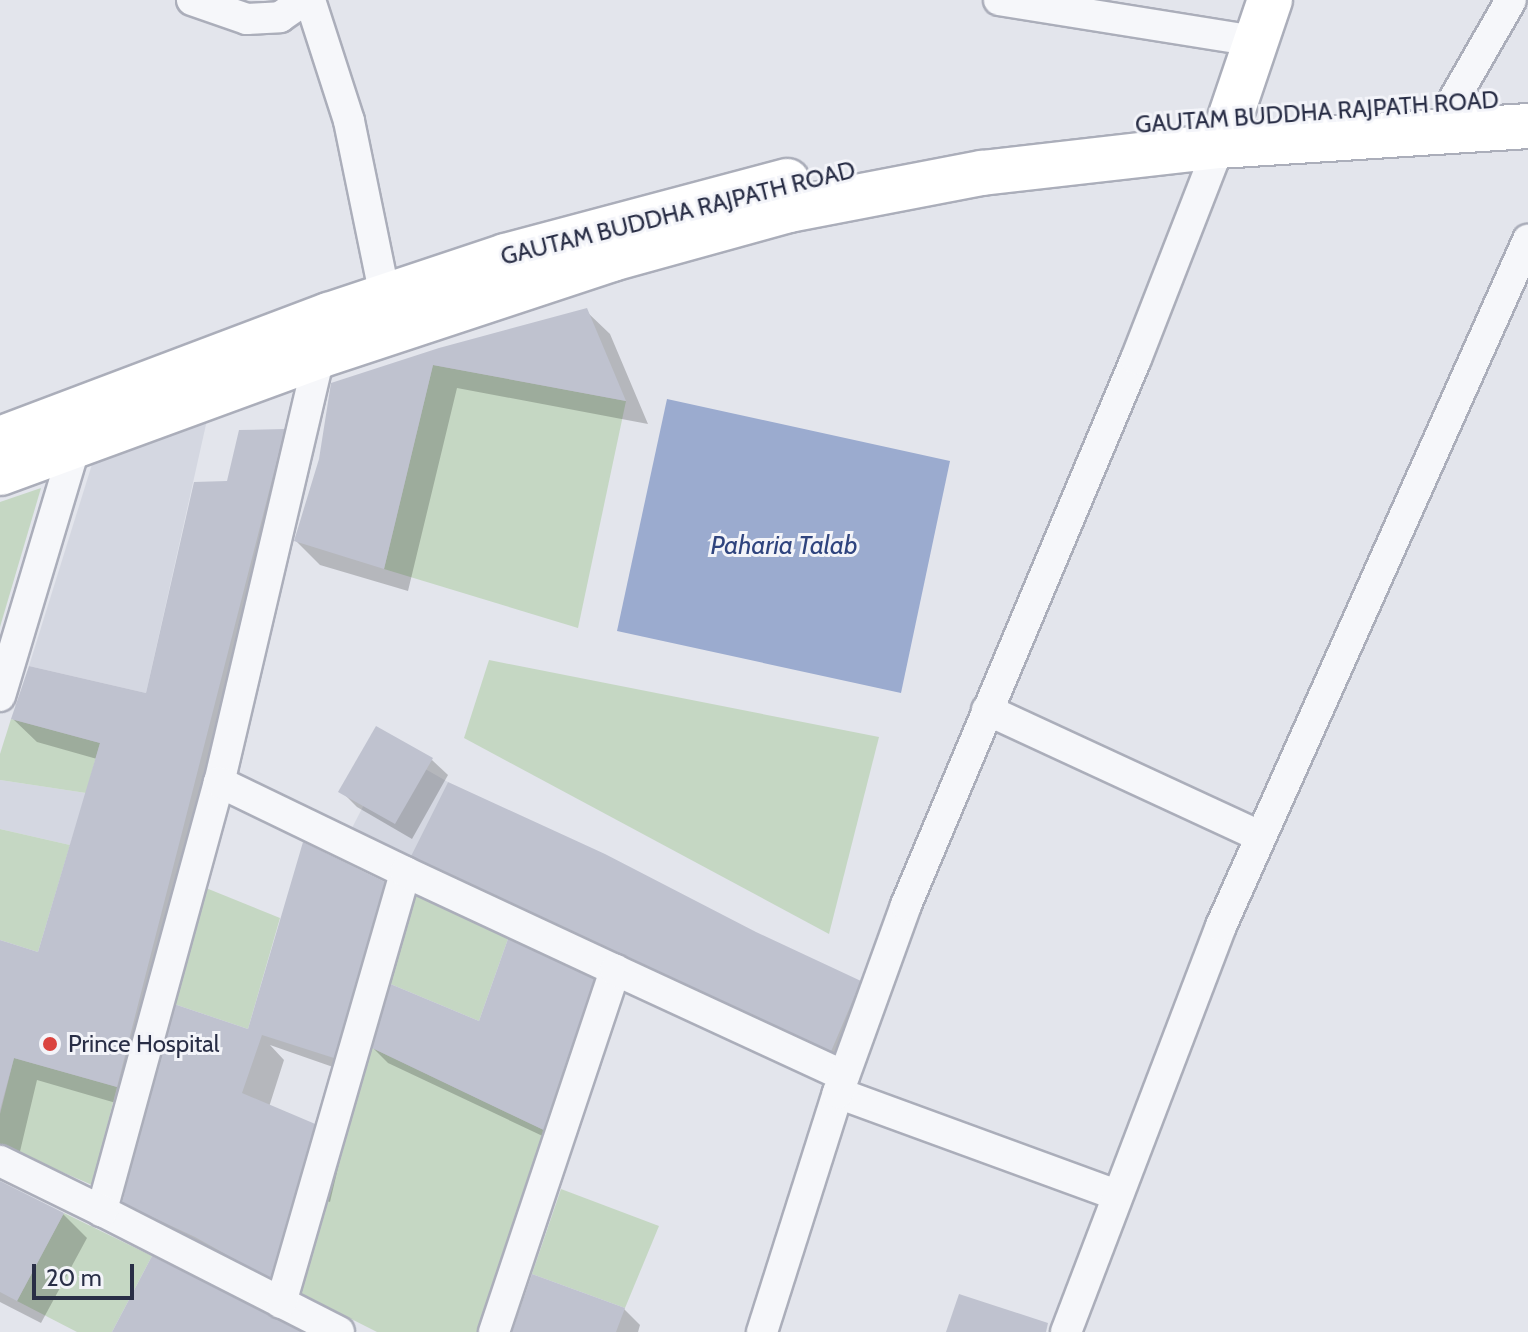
<!DOCTYPE html>
<html>
<head>
<meta charset="utf-8">
<style>
	body { margin:0 }
	#map { position:relative; width:1528px; height:1332px; overflow:hidden; background:#e3e5ec; font-family:Cabin,sans-serif }
	div>[style] { position:absolute }
	.built>* { inset:0; background:#d4d7e1 }
	.green>* { inset:0; background:#c5d7c3 }
	.water>* { inset:0; background:#9babcf }
	.shadow>* { inset:0; background:#0003 }
	.building>* { inset:0; background:#bfc2cf }
	.roads { filter:drop-shadow(2px 0 #abaeba) drop-shadow(-2px 0 #abaeba) drop-shadow(0 2px #abaeba) drop-shadow(0 -2px #abaeba) }
	.minor>* { height:30px; margin:-15px; padding:0 15px; transform-origin:15px; border-radius:15px; background:#f6f7fa }
	.primary>* { height:44px; margin:-22px; padding:0 22px; transform-origin:22px; border-radius:22px; background:#fff }
	.trunk>* { height:44px; margin:-22px; padding:0 22px; transform-origin:22px; border-radius:22px; background:#fff }
	.dots>* { width:22px; height:22px; translate:-50% -50%; box-sizing:border-box; border:4px solid #f3f4f9; border-radius:50% }
	span { translate:-50% -50%; white-space:nowrap; text-align:center; line-height:1.15; -webkit-text-stroke:6px #f3f4f9; paint-order:stroke }
	.street-label { font-size:24px; color:#292e46 }
	.poi-label { font-size:24px; color:#292e46 }
	.left { translate:0 -50%; text-align:left }
	.water-label { font-size:26px; color:#2f447e; font-style:italic }
	.scale { position:absolute; left:32px; top:1264px; width:102px; height:36px; box-sizing:border-box; border:4px solid #292e46; border-top:0; padding-left:10px; font-size:24px; line-height:28px; white-space:nowrap; color:#292e46; -webkit-text-stroke:6px #f3f4f9; paint-order:stroke }
</style>
</head>
<body>
<div id="map">
	<div class="built">
		<div style="clip-path:polygon(207px 420px,146px 693px,29px 666px,94px 458px)"></div>
		<div style="clip-path:polygon(392px 750px,448px 782px,410px 858px,352px 828px)"></div>
		<div style="clip-path:polygon(0 780px,86px 793px,70px 845px,0 829px)"></div>
	</div>
	<div class="green">
		<div style="clip-path:polygon(433px 365px,626px 401px,578px 628px,384px 569px)"></div>
		<div style="clip-path:polygon(41px 488px,0 627px,0 502px)"></div>
		<div style="clip-path:polygon(489px 660px,879px 737px,829px 934px,464px 738px)"></div>
		<div style="clip-path:polygon(11px 719px,100px 743px,86px 793px,0 780px,0 754px)"></div>
		<div style="clip-path:polygon(0 829px,70px 845px,38px 952px,0 940px)"></div>
		<div style="clip-path:polygon(201px 886px,280px 918px,248px 1029px,171px 1003px)"></div>
		<div style="clip-path:polygon(413px 892px,509px 936px,479px 1021px,388px 983px)"></div>
		<div style="clip-path:polygon(370px 1047px,550px 1133px,479px 1332px,377px 1332px,300px 1293px)"></div>
		<div style="clip-path:polygon(14px 1058px,117px 1087px,92px 1185px,0 1145px,0 1114px)"></div>
		<div style="clip-path:polygon(561px 1189px,659px 1226px,625px 1308px,532px 1274px)"></div>
		<div style="clip-path:polygon(64px 1213px,152px 1256px,112px 1332px,77px 1332px,17px 1301px)"></div>
	</div>
	<div class="water">
		<div style="clip-path:polygon(667px 399px,950px 461px,901px 693px,617px 631px)"></div>
	</div>
	<div class="shadow">
		<div style="clip-path:polygon(586px 311px,610px 334px,648px 424px,457px 388px,408px 591px,320px 565px,296px 541px,320px 459px,332px 385px)"></div>
		<div style="clip-path:polygon(284px 431px,307px 455px,140px 1110px,37px 1080px,17px 1164px,0 1156px,0 942px,40px 954px,97px 759px,37px 742px,13px 719px,148px 696px,229px 483px)"></div>
		<div style="clip-path:polygon(432px 760px,448px 775px,412px 839px,357px 807px,341px 791px)"></div>
		<div style="clip-path:polygon(436px 881px,755px 934px,860px 983px,884px 1007px,854px 1076px)"></div>
		<div style="clip-path:polygon(388px 886px,412px 910px,392px 980px,382px 976px,353px 1074px,270px 1045px,284px 1060px,269px 1107px,319px 1128px,342px 1151px,330px 1202px,321px 1199px,291px 1296px,148px 1226px,124px 1202px,257px 1035px)"></div>
		<div style="clip-path:polygon(619px 1003px,600px 1070px,591px 1066px,566px 1147px,388px 1063px,372px 1047px,480px 1024px)"></div>
		<div style="clip-path:polygon(0 1183px,63px 1214px,87px 1238px,41px 1323px,0 1302px)"></div>
		<div style="clip-path:polygon(624px 1309px,640px 1325px,638px 1332px,514px 1332px)"></div>
	</div>
	<div class="building">
		<div style="clip-path:polygon(587px 308px,626px 401px,433px 365px,384px 569px,294px 541px,319px 459px,331px 383px,439px 348px)"></div>
		<div style="clip-path:polygon(285px 429px,117px 1087px,14px 1058px,0 1110px,0 940px,38px 952px,100px 743px,11px 719px,29px 666px,146px 693px,194px 482px,227px 481px,239px 430px)"></div>
		<div style="clip-path:polygon(376px 726px,433px 758px,395px 824px,338px 792px)"></div>
		<div style="clip-path:polygon(448px 782px,605px 854px,756px 932px,861px 981px,830px 1054px,410px 858px)"></div>
		<div style="clip-path:polygon(303px 842px,389px 884px,337px 1059px,262px 1035px,242px 1093px,320px 1126px,275px 1282px,195px 1237px,122px 1203px,171px 1003px,248px 1029px)"></div>
		<div style="clip-path:polygon(509px 936px,597px 977px,550px 1133px,370px 1047px,388px 983px,479px 1021px)"></div>
		<div style="clip-path:polygon(0 1181px,64px 1213px,17px 1301px,0 1292px)"></div>
		<div style="clip-path:polygon(152px 1256px,307px 1332px,112px 1332px)"></div>
		<div style="clip-path:polygon(532px 1274px,625px 1308px,616px 1332px,512px 1332px)"></div>
		<div style="clip-path:polygon(959px 1294px,1048px 1323px,1046px 1332px,946px 1332px)"></div>
	</div>
	<div class="roads">
		<div class="minor">
			<div style="left:192px;top:0;width:58px;rotate:19.1deg"></div>
			<div style="left:247px;top:19px;width:33px;rotate:-3deg"></div>
			<div style="left:280px;top:17px;width:29px;rotate:-35deg"></div>
			<div style="left:310px;top:0;width:127px;rotate:72.1deg"></div>
			<div style="left:349px;top:121px;width:179px;rotate:78.4deg"></div>
			<div style="left:999px;top:0;width:260px;rotate:9.1deg"></div>
			<div style="left:1453px;top:101px;width:116px;rotate:-60.1deg"></div>
			<div style="left:322px;top:344px;width:450px;rotate:103.2deg"></div>
			<div style="left:219px;top:782px;width:445px;rotate:105.3deg"></div>
			<div style="left:102px;top:1211px;width:266px;rotate:27deg"></div>
			<div style="left:0;top:696px;width:264px;rotate:-73.3deg"></div>
			<div style="left:987px;top:710px;width:301px;rotate:24.8deg"></div>
			<div style="left:219px;top:782px;width:207px;rotate:25.8deg"></div>
			<div style="left:838px;top:1093px;width:297px;rotate:20.1deg"></div>
			<div style="left:0;top:1161px;width:114px;rotate:26.1deg"></div>
			<div style="left:281px;top:1303px;width:448px;rotate:-73.9deg"></div>
			<div style="left:405px;top:872px;width:232px;rotate:25deg"></div>
			<div style="left:494px;top:1332px;width:382px;rotate:-71.5deg"></div>
			<div style="left:615px;top:970px;width:252px;rotate:24.8deg"></div>
			<div style="left:762px;top:1332px;width:251px;rotate:-72.4deg"></div>
			<div style="left:838px;top:1093px;width:200px;rotate:-70.1deg"></div>
			<div style="left:906px;top:905px;width:592px;rotate:-67.16deg"></div>
			<div style="left:1136px;top:359px;width:229px;rotate:-68.7deg"></div>
			<div style="left:1066px;top:1332px;width:435px;rotate:-69.1deg"></div>
			<div style="left:1221px;top:926px;width:752px;rotate:-65.89deg"></div>
		</div>
		<div class="primary">
			<div style="left:1230px;top:118px;width:125px;rotate:-71.3deg"></div>
		</div>
		<div class="trunk">
			<div style="left:0;top:439px;width:352px;rotate:-20.7deg"></div>
			<div style="left:329px;top:315px;width:186px;rotate:-18.5deg"></div>
			<div style="left:505px;top:256px;width:292px;rotate:-14.9deg"></div>
			<div style="left:0;top:473px;width:340px;rotate:-20.1deg"></div>
			<div style="left:319px;top:356px;width:309px;rotate:-18.3deg"></div>
			<div style="left:612px;top:259px;width:184px;rotate:-15.5deg"></div>
			<div style="left:789px;top:210px;width:197px;rotate:-10.9deg"></div>
			<div style="left:982px;top:173px;width:239px;rotate:-6.5deg"></div>
			<div style="left:1219px;top:146px;width:310px;rotate:-3.7deg"></div>
		</div>
	</div>
	<div class="dots">
		<div style="left:50px;top:1044px;background:#da433f"></div>
	</div>
	<div class="street-label">
		<span style="left:1317px;top:112px;rotate:-4deg">GAUTAM BUDDHA RAJPATH ROAD</span>
		<span style="left:678px;top:213px;rotate:-14deg">GAUTAM BUDDHA RAJPATH ROAD</span>
	</div>
	<div class="poi-label">
		<span class="left" style="left:68px;top:1044px">Prince Hospital</span>
	</div>
	<div class="water-label">
		<span style="left:784px;top:546px">Paharia Talab</span>
	</div>
	<div class="scale">20 m</div>
</div>
</body>
</html>
